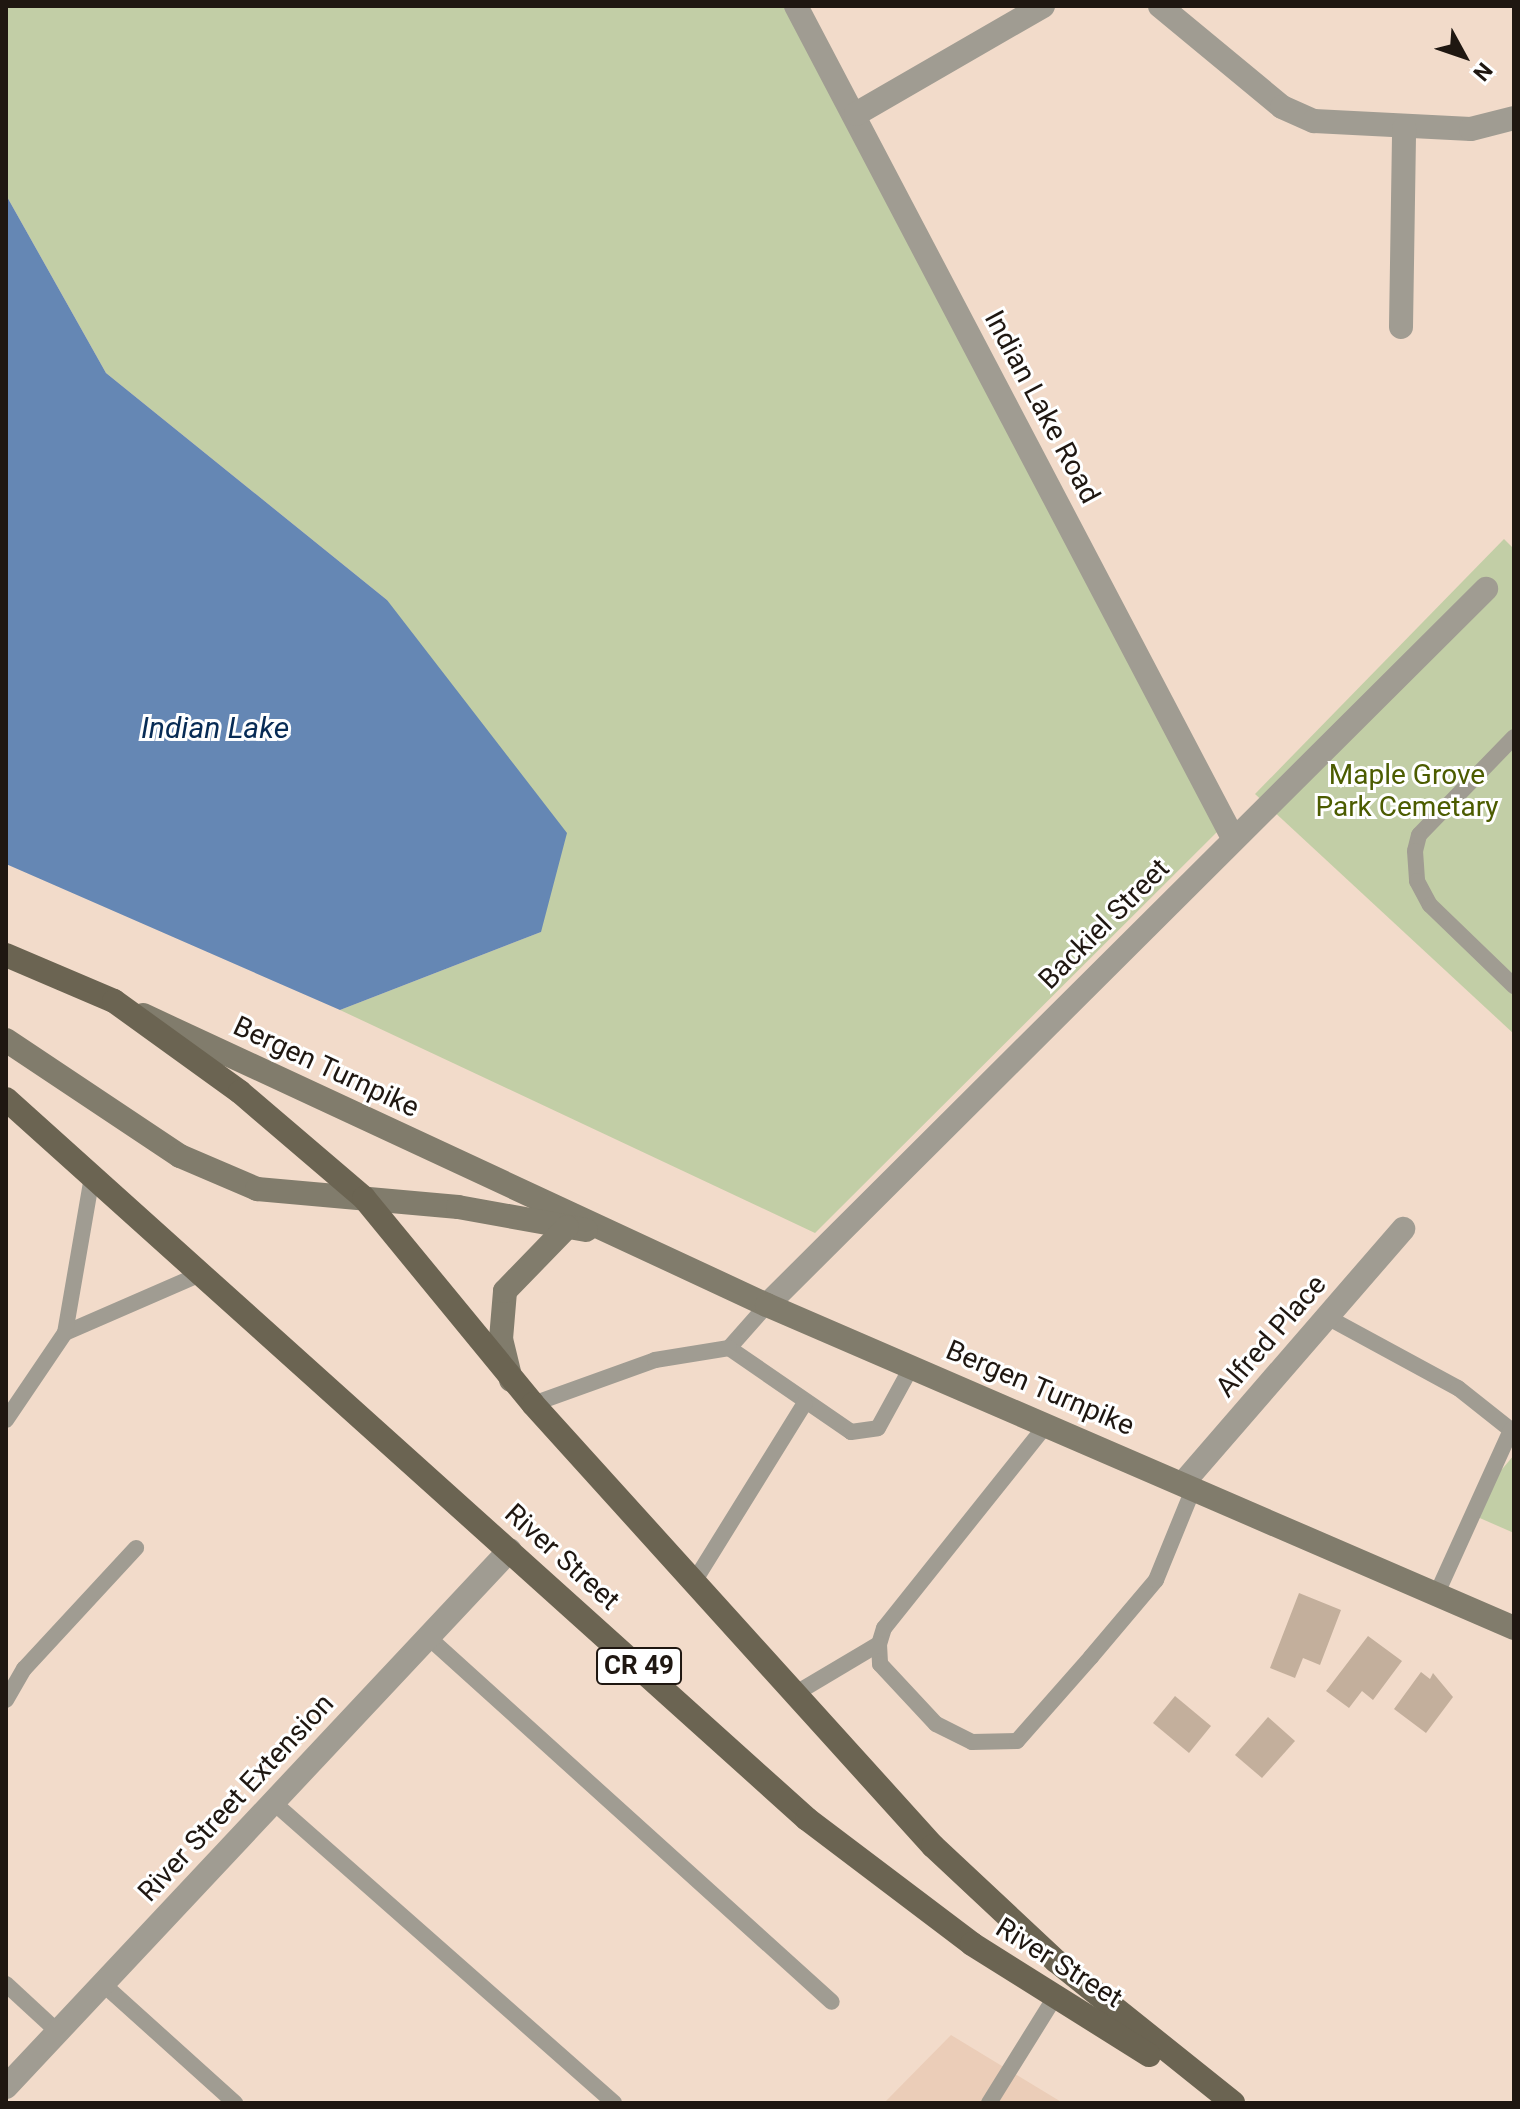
<!DOCTYPE html>
<html>
<head>
<meta charset="utf-8">
<style>
	body { margin:0 }
	#map { position:relative; width:1520px; height:2109px; overflow:hidden; background:#f2dbca; font-family:Roboto,sans-serif }
	div>[style] { position:absolute }
	.built>* { inset:0; background:#ebcdb8 }
	.green>* { inset:0; background:#c2cea6 }
	.water>* { inset:0; background:#6587b4 }
	.building>* { inset:0; background:#c3af9c }
	.lane>* { height:16px; margin:-8px; padding:0 8px; transform-origin:8px; border-radius:8px; background:#a09c92 }
	.street>* { height:24px; margin:-12px; padding:0 12px; transform-origin:12px; border-radius:12px; background:#a09c92 }
	.secondary>* { height:24px; margin:-12px; padding:0 12px; transform-origin:12px; border-radius:12px; background:#817c6c }
	.primary>* { height:24px; margin:-12px; padding:0 12px; transform-origin:12px; border-radius:12px; background:#6b6452 }
	span { translate:-50% -50%; white-space:nowrap; text-align:center; line-height:1.15; -webkit-text-stroke:6px #fff; paint-order:stroke }
	.shield-label span { padding:2px 6px; background:#fff; border:2px solid; border-radius:6px; -webkit-text-stroke-width:0 }
	.shield-label { font-size:26px; color:#1f1711; font-weight:700 }
	.street-label { font-size:28px; color:#1f1711 }
	.park-label { font-size:28px; color:#4c5c00 }
	.water-label { font-size:30px; color:#072b55; font-style:italic }
	.frame { position:absolute; inset:0; border:8px solid #1f1711; pointer-events:none }
	.north { position:absolute; left:1424px; top:16px; width:80px; height:80px; -webkit-text-stroke:6px #fff; paint-order:stroke; rotate:130deg; font-size:22px; font-weight:700; line-height:32px; text-align:center; color:#1f1711 }
	.north::after { content:''; display:block; margin:auto; width:28px; height:36px; background:#1f1711; clip-path:polygon(50% 0,100% 100%,50% 72%,0 100%) }
</style>
</head>
<body>
<div id="map">
	<div class="built">
		<div style="clip-path:polygon(951px 2035px,1063px 2103px,884px 2103px)"></div>
	</div>
	<div class="green">
		<div style="clip-path:polygon(6px 6px,790px 6px,1227px 822px,815px 1233px,340px 1010px,541px 932px,387px 600px,106px 373px,6px 195px)"></div>
		<div style="clip-path:polygon(1504px 539px,1514px 549px,1514px 1034px,1255px 794px)"></div>
		<div style="clip-path:polygon(1514px 1455px,1514px 1533px,1466px 1512px)"></div>
	</div>
	<div class="water">
		<div style="clip-path:polygon(6px 195px,106px 373px,387px 600px,567px 833px,541px 932px,340px 1010px,6px 864px)"></div>
	</div>
	<div class="building">
		<div style="clip-path:polygon(1299px 1593px,1341px 1610px,1320px 1665px,1303px 1658px,1295px 1678px,1270px 1668px)"></div>
		<div style="clip-path:polygon(1368px 1636px,1402px 1661px,1373px 1700px,1362px 1691px,1349px 1708px,1326px 1691px)"></div>
		<div style="clip-path:polygon(1421px 1672px,1430px 1679px,1433px 1673px,1453px 1697px,1426px 1733px,1394px 1709px)"></div>
		<div style="clip-path:polygon(1175px 1696px,1211px 1726px,1189px 1753px,1153px 1723px)"></div>
		<div style="clip-path:polygon(1268px 1717px,1295px 1741px,1262px 1778px,1235px 1755px)"></div>
	</div>
	<div class="lane">
		<div style="left:1514px;top:737px;width:136px;rotate:134.1deg"></div>
		<div style="left:1419px;top:835px;width:16px;rotate:104deg"></div>
		<div style="left:1415px;top:851px;width:30px;rotate:86deg"></div>
		<div style="left:1417px;top:881px;width:27px;rotate:62deg"></div>
		<div style="left:1430px;top:905px;width:117px;rotate:44deg"></div>
		<div style="left:767px;top:1305px;width:57px;rotate:131.5deg"></div>
		<div style="left:729px;top:1348px;width:148px;rotate:34.5deg"></div>
		<div style="left:851px;top:1432px;width:27px;rotate:-8deg"></div>
		<div style="left:878px;top:1428px;width:71px;rotate:-61.3deg"></div>
		<div style="left:1327px;top:1317px;width:149px;rotate:28.5deg"></div>
		<div style="left:1458px;top:1388px;width:68px;rotate:38.4deg"></div>
		<div style="left:1511px;top:1430px;width:181px;rotate:114.4deg"></div>
		<div style="left:65px;top:1333px;width:148px;rotate:-23.5deg"></div>
		<div style="left:533px;top:1404px;width:130px;rotate:-19.8deg"></div>
		<div style="left:655px;top:1360px;width:75px;rotate:-9.2deg"></div>
		<div style="left:6px;top:1420px;width:105px;rotate:-55.9deg"></div>
		<div style="left:65px;top:1333px;width:158px;rotate:-80.2deg"></div>
		<div style="left:1047px;top:1424px;width:261px;rotate:128.6deg"></div>
		<div style="left:884px;top:1628px;width:17px;rotate:107deg"></div>
		<div style="left:879px;top:1644px;width:20px;rotate:87deg"></div>
		<div style="left:880px;top:1664px;width:82px;rotate:47deg"></div>
		<div style="left:936px;top:1724px;width:40px;rotate:26.6deg"></div>
		<div style="left:972px;top:1742px;width:45px;rotate:-1.3deg"></div>
		<div style="left:1017px;top:1741px;width:112px;rotate:-48.6deg"></div>
		<div style="left:1091px;top:1657px;width:101px;rotate:-49.8deg"></div>
		<div style="left:1156px;top:1580px;width:100px;rotate:-67.8deg"></div>
		<div style="left:692px;top:1585px;width:214px;rotate:-58.2deg"></div>
		<div style="left:428px;top:1637px;width:544px;rotate:42.1deg"></div>
		<div style="left:793px;top:1695px;width:100px;rotate:-30.7deg"></div>
		<div style="left:6px;top:1700px;width:36px;rotate:-60deg"></div>
		<div style="left:24px;top:1669px;width:165px;rotate:-47.2deg"></div>
		<div style="left:273px;top:1802px;width:455px;rotate:41.4deg"></div>
		<div style="left:6px;top:1984px;width:71px;rotate:42.7deg"></div>
		<div style="left:103px;top:1984px;width:178px;rotate:42deg"></div>
		<div style="left:989px;top:2103px;width:125px;rotate:-58.1deg"></div>
	</div>
	<div class="street">
		<div style="left:796px;top:6px;width:940px;rotate:62.29deg"></div>
		<div style="left:1160px;top:6px;width:158px;rotate:39.6deg"></div>
		<div style="left:1282px;top:107px;width:35px;rotate:24deg"></div>
		<div style="left:1314px;top:121px;width:157px;rotate:2.9deg"></div>
		<div style="left:1471px;top:129px;width:44px;rotate:-14.3deg"></div>
		<div style="left:856px;top:114px;width:216px;rotate:-30deg"></div>
		<div style="left:1401px;top:327px;width:199px;rotate:-89.1deg"></div>
		<div style="left:767px;top:1305px;width:1015px;rotate:-44.88deg"></div>
		<div style="left:1184px;top:1482px;width:335px;rotate:-49.1deg"></div>
		<div style="left:6px;top:2087px;width:736px;rotate:-46.82deg"></div>
	</div>
	<div class="secondary">
		<div style="left:143px;top:1015px;width:688px;rotate:24.93deg"></div>
		<div style="left:767px;top:1305px;width:814px;rotate:23.38deg"></div>
		<div style="left:6px;top:1040px;width:209px;rotate:33.7deg"></div>
		<div style="left:180px;top:1156px;width:84px;rotate:23.2deg"></div>
		<div style="left:257px;top:1189px;width:202px;rotate:5.1deg"></div>
		<div style="left:458px;top:1207px;width:130px;rotate:10.2deg"></div>
		<div style="left:511px;top:1380px;width:42px;rotate:-103.7deg"></div>
		<div style="left:501px;top:1339px;width:48px;rotate:-85.2deg"></div>
		<div style="left:505px;top:1291px;width:89px;rotate:-45.9deg"></div>
	</div>
	<div class="primary">
		<div style="left:6px;top:955px;width:117px;rotate:23.1deg"></div>
		<div style="left:114px;top:1001px;width:155px;rotate:35.8deg"></div>
		<div style="left:240px;top:1092px;width:163px;rotate:40.5deg"></div>
		<div style="left:364px;top:1198px;width:266px;rotate:50.6deg"></div>
		<div style="left:533px;top:1404px;width:596px;rotate:47.86deg"></div>
		<div style="left:933px;top:1846px;width:168px;rotate:43.1deg"></div>
		<div style="left:1056px;top:1961px;width:227px;rotate:38.7deg"></div>
		<div style="left:6px;top:1099px;width:1077px;rotate:41.95deg"></div>
		<div style="left:807px;top:1819px;width:207px;rotate:37.1deg"></div>
		<div style="left:972px;top:1944px;width:209px;rotate:32.1deg"></div>
	</div>
	<div class="shield-label">
		<span style="left:639px;top:1666px">CR 49</span>
	</div>
	<div class="street-label">
		<span style="left:1042px;top:407px;rotate:62deg">Indian Lake Road</span>
		<span style="left:1104px;top:924px;rotate:-45deg">Backiel Street</span>
		<span style="left:326px;top:1067px;rotate:25deg">Bergen Turnpike</span>
		<span style="left:1271px;top:1336px;rotate:-49deg">Alfred Place</span>
		<span style="left:1040px;top:1388px;rotate:23deg">Bergen Turnpike</span>
		<span style="left:562px;top:1557px;rotate:42deg">River Street</span>
		<span style="left:236px;top:1798px;rotate:-47deg">River Street Extension</span>
		<span style="left:1059px;top:1963px;rotate:32deg">River Street</span>
	</div>
	<div class="park-label">
		<span style="left:1407px;top:791px">Maple Grove<br>Park Cemetary</span>
	</div>
	<div class="water-label">
		<span style="left:215px;top:728px">Indian Lake</span>
	</div>
	<div class="frame"></div>
	<div class="north">N</div>
</div>
</body>
</html>
